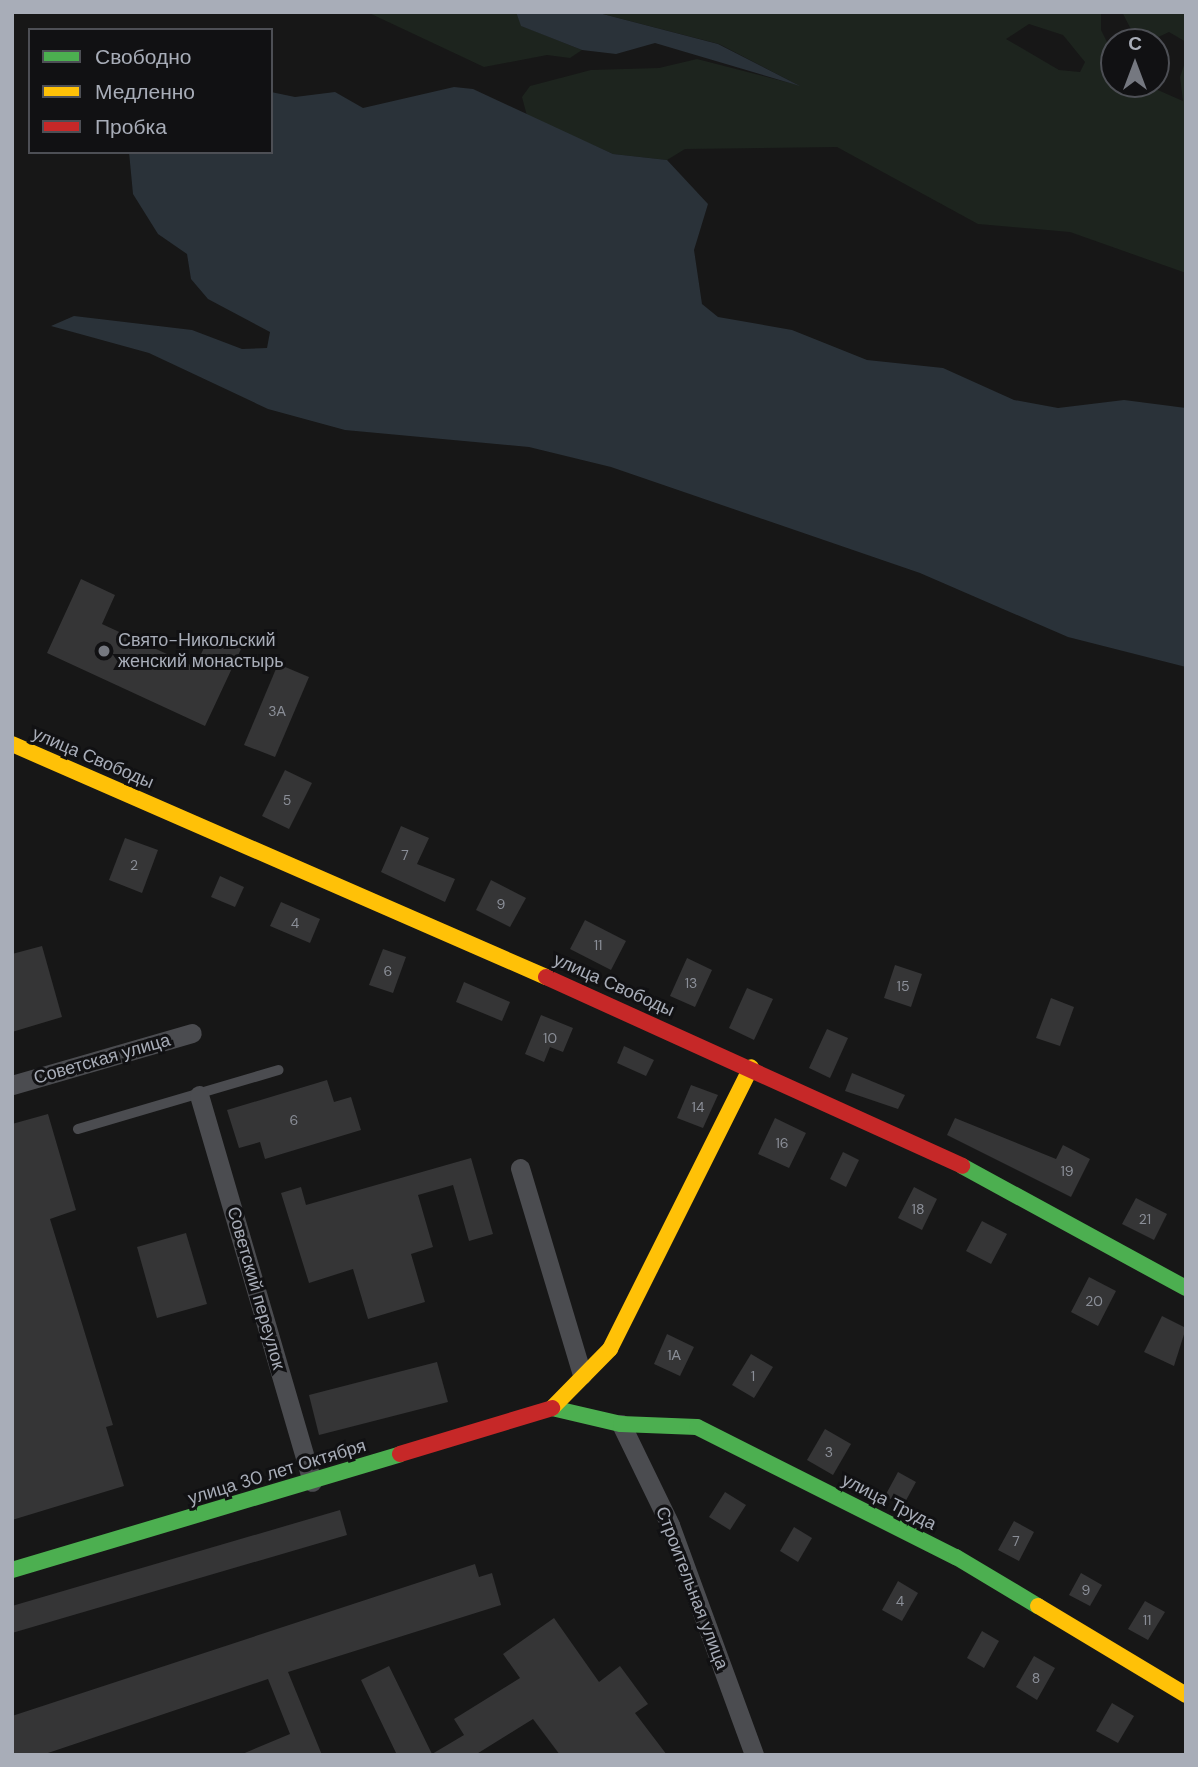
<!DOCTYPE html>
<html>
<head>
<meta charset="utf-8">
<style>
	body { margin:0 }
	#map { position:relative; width:1198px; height:1767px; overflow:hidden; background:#171717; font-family:"DM Sans",sans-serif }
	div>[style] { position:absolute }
	.green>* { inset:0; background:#1d241e }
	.water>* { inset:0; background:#2a3239 }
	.building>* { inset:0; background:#353536 }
	.lane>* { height:10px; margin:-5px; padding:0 5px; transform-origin:5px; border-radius:5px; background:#4b4c50 }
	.street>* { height:19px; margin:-9.5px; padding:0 9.5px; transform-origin:9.5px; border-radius:9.5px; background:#4b4c50 }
	.fast>* { height:16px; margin:-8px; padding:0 8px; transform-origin:8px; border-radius:8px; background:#4caf50 }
	.slow>* { height:16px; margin:-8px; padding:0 8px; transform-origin:8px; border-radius:8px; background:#ffc107 }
	.jam>* { height:16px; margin:-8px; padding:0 8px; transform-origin:8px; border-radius:8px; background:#c62828 }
	.dots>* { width:19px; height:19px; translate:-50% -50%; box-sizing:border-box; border:4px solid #111113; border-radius:50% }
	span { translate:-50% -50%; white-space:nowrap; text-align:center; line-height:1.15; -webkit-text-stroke:6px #111113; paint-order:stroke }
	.number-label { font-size:14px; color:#8b8f98 }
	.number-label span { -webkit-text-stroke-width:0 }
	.poi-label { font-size:18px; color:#a8adb8 }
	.left { translate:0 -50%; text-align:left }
	.street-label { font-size:18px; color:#a8adb8 }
	.frame { position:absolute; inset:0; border:14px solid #a8adb8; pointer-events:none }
	.legend { position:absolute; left:28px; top:28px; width:245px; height:126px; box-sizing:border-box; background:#111113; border:2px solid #4d4f55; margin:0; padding:9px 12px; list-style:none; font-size:21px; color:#a8adb8 }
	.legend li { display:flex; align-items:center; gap:14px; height:35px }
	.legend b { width:35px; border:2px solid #4d4f55 }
	.north { position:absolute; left:1100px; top:28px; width:70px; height:70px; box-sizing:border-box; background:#111113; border:2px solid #4d4f55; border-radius:50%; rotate:0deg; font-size:19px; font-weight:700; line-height:28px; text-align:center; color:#a8adb8 }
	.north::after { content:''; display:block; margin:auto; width:24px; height:32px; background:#757880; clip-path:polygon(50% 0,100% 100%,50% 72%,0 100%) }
</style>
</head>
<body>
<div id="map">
	<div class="green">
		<div style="clip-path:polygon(367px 12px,516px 12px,522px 26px,582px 50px,570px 58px,547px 55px,484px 67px)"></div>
		<div style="clip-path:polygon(evenodd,595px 12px,1101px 12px,1101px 30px,1114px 56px,1114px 84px,1144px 84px,1183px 101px,1180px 77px,1186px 59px,1186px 273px,1070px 232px,978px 224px,837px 147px,685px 149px,667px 160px,613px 154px,527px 116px,522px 97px,530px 86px,591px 70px,659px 68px,697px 59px,798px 85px,719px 44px,595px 12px,1029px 24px,1063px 35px,1085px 62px,1080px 72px,1059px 70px,1006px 39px,1029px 24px)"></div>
		<div style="clip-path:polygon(1122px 12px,1186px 12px,1186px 42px,1169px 32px,1148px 42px,1136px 39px)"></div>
	</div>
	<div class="water">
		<div style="clip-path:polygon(516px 12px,595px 12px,718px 44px,800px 86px,655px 43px,616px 54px,582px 50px,521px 26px)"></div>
		<div style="clip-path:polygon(454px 87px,473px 89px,613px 154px,667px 160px,708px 204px,694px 250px,702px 304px,718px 317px,792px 330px,867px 360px,943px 368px,1014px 400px,1058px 408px,1124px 400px,1186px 408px,1186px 667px,1068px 637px,920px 573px,611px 467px,529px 447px,345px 430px,268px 409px,149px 353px,51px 326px,74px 316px,192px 330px,242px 349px,267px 348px,270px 332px,208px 299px,191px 279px,187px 254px,158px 234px,133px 194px,129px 152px,271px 152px,271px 92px,295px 97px,335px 92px,363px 108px)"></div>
	</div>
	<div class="building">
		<div style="clip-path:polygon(81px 579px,115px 595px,102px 624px,195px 667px,210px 635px,241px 649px,205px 726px,47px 653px)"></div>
		<div style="clip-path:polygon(278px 664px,309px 677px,275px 757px,244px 745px)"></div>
		<div style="clip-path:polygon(285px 770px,312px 783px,289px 829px,262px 816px)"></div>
		<div style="clip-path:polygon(401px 826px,429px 838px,417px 864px,455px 879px,445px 902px,381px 872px)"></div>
		<div style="clip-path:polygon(125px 838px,158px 850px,142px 893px,109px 880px)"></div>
		<div style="clip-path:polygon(220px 876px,244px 887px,235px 907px,211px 897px)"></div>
		<div style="clip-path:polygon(491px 880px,526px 898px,510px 927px,476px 910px)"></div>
		<div style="clip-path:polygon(281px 902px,320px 919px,310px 943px,270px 926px)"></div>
		<div style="clip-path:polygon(585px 920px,626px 941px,611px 970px,570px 949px)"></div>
		<div style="clip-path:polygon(42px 946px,62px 1017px,12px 1032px,12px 954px)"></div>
		<div style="clip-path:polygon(383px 949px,406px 957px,393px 993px,369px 985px)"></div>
		<div style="clip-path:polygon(687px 958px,712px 970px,695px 1007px,670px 996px)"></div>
		<div style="clip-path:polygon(895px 965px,922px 974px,911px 1007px,884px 998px)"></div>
		<div style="clip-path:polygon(464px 982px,510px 1002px,502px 1021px,456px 1002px)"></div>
		<div style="clip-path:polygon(747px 988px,773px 999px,754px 1040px,729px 1028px)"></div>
		<div style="clip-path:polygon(1051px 998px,1074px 1007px,1060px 1046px,1036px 1038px)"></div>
		<div style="clip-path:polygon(541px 1015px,573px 1028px,563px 1052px,550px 1047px,544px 1062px,525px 1054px)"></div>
		<div style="clip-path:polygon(827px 1029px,848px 1038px,830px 1078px,809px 1068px)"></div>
		<div style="clip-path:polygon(624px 1046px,654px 1060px,646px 1076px,617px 1063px)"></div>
		<div style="clip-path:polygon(852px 1073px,905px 1095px,898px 1109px,845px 1091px)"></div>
		<div style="clip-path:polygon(327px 1080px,334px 1102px,351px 1097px,361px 1130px,265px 1159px,260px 1142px,239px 1148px,227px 1110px)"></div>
		<div style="clip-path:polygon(691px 1085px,718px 1095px,703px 1128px,677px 1118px)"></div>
		<div style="clip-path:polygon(48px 1114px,76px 1210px,50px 1219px,113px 1425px,106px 1427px,124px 1486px,12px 1520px,12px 1124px)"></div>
		<div style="clip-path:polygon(775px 1118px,806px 1133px,789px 1168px,758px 1154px)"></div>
		<div style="clip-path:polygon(955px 1118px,1056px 1159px,1063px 1145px,1090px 1159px,1071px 1197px,947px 1135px)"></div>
		<div style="clip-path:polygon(843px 1152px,859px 1160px,846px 1187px,830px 1179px)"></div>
		<div style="clip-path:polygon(471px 1158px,493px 1234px,469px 1241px,453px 1185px,418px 1195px,433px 1247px,411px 1254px,425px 1302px,368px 1319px,353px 1269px,309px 1283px,281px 1193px,301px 1187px,306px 1205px)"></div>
		<div style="clip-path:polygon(914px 1187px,937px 1199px,922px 1230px,898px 1218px)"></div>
		<div style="clip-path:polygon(1136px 1198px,1167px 1214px,1154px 1240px,1122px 1224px)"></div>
		<div style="clip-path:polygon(982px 1221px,1007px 1234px,991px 1264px,966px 1251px)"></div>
		<div style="clip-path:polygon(186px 1233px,207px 1304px,157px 1318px,137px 1247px)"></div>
		<div style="clip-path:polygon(1089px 1277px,1116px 1291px,1098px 1326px,1071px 1312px)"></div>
		<div style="clip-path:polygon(1162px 1316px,1186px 1328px,1174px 1366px,1144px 1352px)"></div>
		<div style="clip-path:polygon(667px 1334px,694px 1347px,680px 1376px,654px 1364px)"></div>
		<div style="clip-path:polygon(751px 1354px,773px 1367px,754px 1398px,732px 1385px)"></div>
		<div style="clip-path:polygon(437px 1362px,448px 1402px,319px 1435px,309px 1395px)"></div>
		<div style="clip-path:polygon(825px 1429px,851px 1444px,833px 1475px,807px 1460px)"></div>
		<div style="clip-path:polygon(898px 1472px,916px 1482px,903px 1506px,885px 1496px)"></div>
		<div style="clip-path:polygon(725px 1492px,746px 1505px,730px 1530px,709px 1517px)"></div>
		<div style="clip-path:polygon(340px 1510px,347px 1535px,12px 1633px,12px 1606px)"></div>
		<div style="clip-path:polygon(1014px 1521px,1034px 1532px,1019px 1561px,998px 1550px)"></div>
		<div style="clip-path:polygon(794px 1527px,812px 1538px,798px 1562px,780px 1551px)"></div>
		<div style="clip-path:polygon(475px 1564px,479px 1577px,492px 1573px,501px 1605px,288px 1672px,322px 1755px,240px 1755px,290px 1734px,268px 1679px,42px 1755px,12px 1755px,12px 1716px)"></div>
		<div style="clip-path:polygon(1081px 1573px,1102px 1585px,1090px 1606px,1069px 1595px)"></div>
		<div style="clip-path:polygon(898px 1581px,918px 1593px,902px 1621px,882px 1610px)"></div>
		<div style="clip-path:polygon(1145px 1601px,1165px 1612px,1148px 1640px,1128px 1629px)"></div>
		<div style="clip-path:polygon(554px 1618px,599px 1682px,620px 1666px,648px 1704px,635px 1713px,667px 1755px,560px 1755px,533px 1719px,475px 1755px,397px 1755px,361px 1680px,389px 1666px,432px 1754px,464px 1735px,454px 1719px,520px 1678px,503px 1654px)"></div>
		<div style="clip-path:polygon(982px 1631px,999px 1641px,984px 1668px,967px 1658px)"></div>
		<div style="clip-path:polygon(1034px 1656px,1055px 1668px,1037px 1700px,1016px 1687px)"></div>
		<div style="clip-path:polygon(1112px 1703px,1134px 1716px,1118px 1743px,1096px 1731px)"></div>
	</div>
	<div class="lane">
		<div style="left:78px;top:1129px;width:209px;rotate:-16.4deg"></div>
	</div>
	<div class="street">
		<div style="left:12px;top:1085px;width:187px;rotate:-16.1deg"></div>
		<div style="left:199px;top:1095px;width:403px;rotate:73.7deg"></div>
		<div style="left:520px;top:1168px;width:216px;rotate:73.3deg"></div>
		<div style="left:621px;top:1424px;width:112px;rotate:64.1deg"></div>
		<div style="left:670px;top:1525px;width:245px;rotate:69.9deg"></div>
	</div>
	<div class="fast">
		<div style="left:962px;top:1166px;width:255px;rotate:28.6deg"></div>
		<div style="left:552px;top:1408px;width:71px;rotate:13.1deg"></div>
		<div style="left:621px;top:1424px;width:76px;rotate:2.3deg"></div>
		<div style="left:697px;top:1427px;width:290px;rotate:26.7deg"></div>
		<div style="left:956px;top:1557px;width:96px;rotate:30.9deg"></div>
		<div style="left:12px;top:1570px;width:405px;rotate:-16.6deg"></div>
	</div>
	<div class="slow">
		<div style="left:12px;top:744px;width:583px;rotate:23.57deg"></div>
		<div style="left:552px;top:1408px;width:83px;rotate:-45.5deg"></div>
		<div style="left:610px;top:1349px;width:315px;rotate:-63.4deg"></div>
		<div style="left:1038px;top:1606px;width:173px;rotate:31deg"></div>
	</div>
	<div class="jam">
		<div style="left:546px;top:977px;width:457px;rotate:24.4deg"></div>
		<div style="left:400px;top:1454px;width:159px;rotate:-16.8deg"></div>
	</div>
	<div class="dots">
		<div style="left:104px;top:651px;background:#757880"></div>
	</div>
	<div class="number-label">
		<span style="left:277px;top:711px">3А</span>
		<span style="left:287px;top:800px">5</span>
		<span style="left:405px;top:855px">7</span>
		<span style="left:134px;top:865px">2</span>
		<span style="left:501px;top:904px">9</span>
		<span style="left:295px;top:923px">4</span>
		<span style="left:598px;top:945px">11</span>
		<span style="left:388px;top:971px">6</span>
		<span style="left:691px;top:983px">13</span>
		<span style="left:903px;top:986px">15</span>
		<span style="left:550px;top:1038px">10</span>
		<span style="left:698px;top:1107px">14</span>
		<span style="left:294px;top:1120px">6</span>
		<span style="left:782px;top:1143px">16</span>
		<span style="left:1067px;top:1171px">19</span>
		<span style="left:918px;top:1209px">18</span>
		<span style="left:1145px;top:1219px">21</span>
		<span style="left:1094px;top:1301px">20</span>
		<span style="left:674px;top:1355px">1А</span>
		<span style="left:753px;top:1376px">1</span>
		<span style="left:829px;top:1452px">3</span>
		<span style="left:1016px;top:1541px">7</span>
		<span style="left:1086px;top:1590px">9</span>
		<span style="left:900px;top:1601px">4</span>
		<span style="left:1147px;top:1620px">11</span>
		<span style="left:1036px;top:1678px">8</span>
	</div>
	<div class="poi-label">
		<span class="left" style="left:118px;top:651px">Свято-Никольский<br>женский монастырь</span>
	</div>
	<div class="street-label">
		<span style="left:93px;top:758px;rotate:23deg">улица Свободы</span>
		<span style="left:614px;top:985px;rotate:24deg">улица Свободы</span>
		<span style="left:102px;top:1059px;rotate:-16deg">Советская улица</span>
		<span style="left:256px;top:1288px;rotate:74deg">Советский переулок</span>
		<span style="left:277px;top:1472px;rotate:-17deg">улица 30 лет Октября</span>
		<span style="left:889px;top:1502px;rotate:27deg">улица Труда</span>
		<span style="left:692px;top:1588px;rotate:69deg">Строительная улица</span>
	</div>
	<div class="frame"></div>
	<ul class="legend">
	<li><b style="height:9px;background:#4caf50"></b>Свободно</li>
	<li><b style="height:9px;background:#ffc107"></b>Медленно</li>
	<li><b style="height:9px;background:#c62828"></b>Пробка</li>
	</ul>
	<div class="north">С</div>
</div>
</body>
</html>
